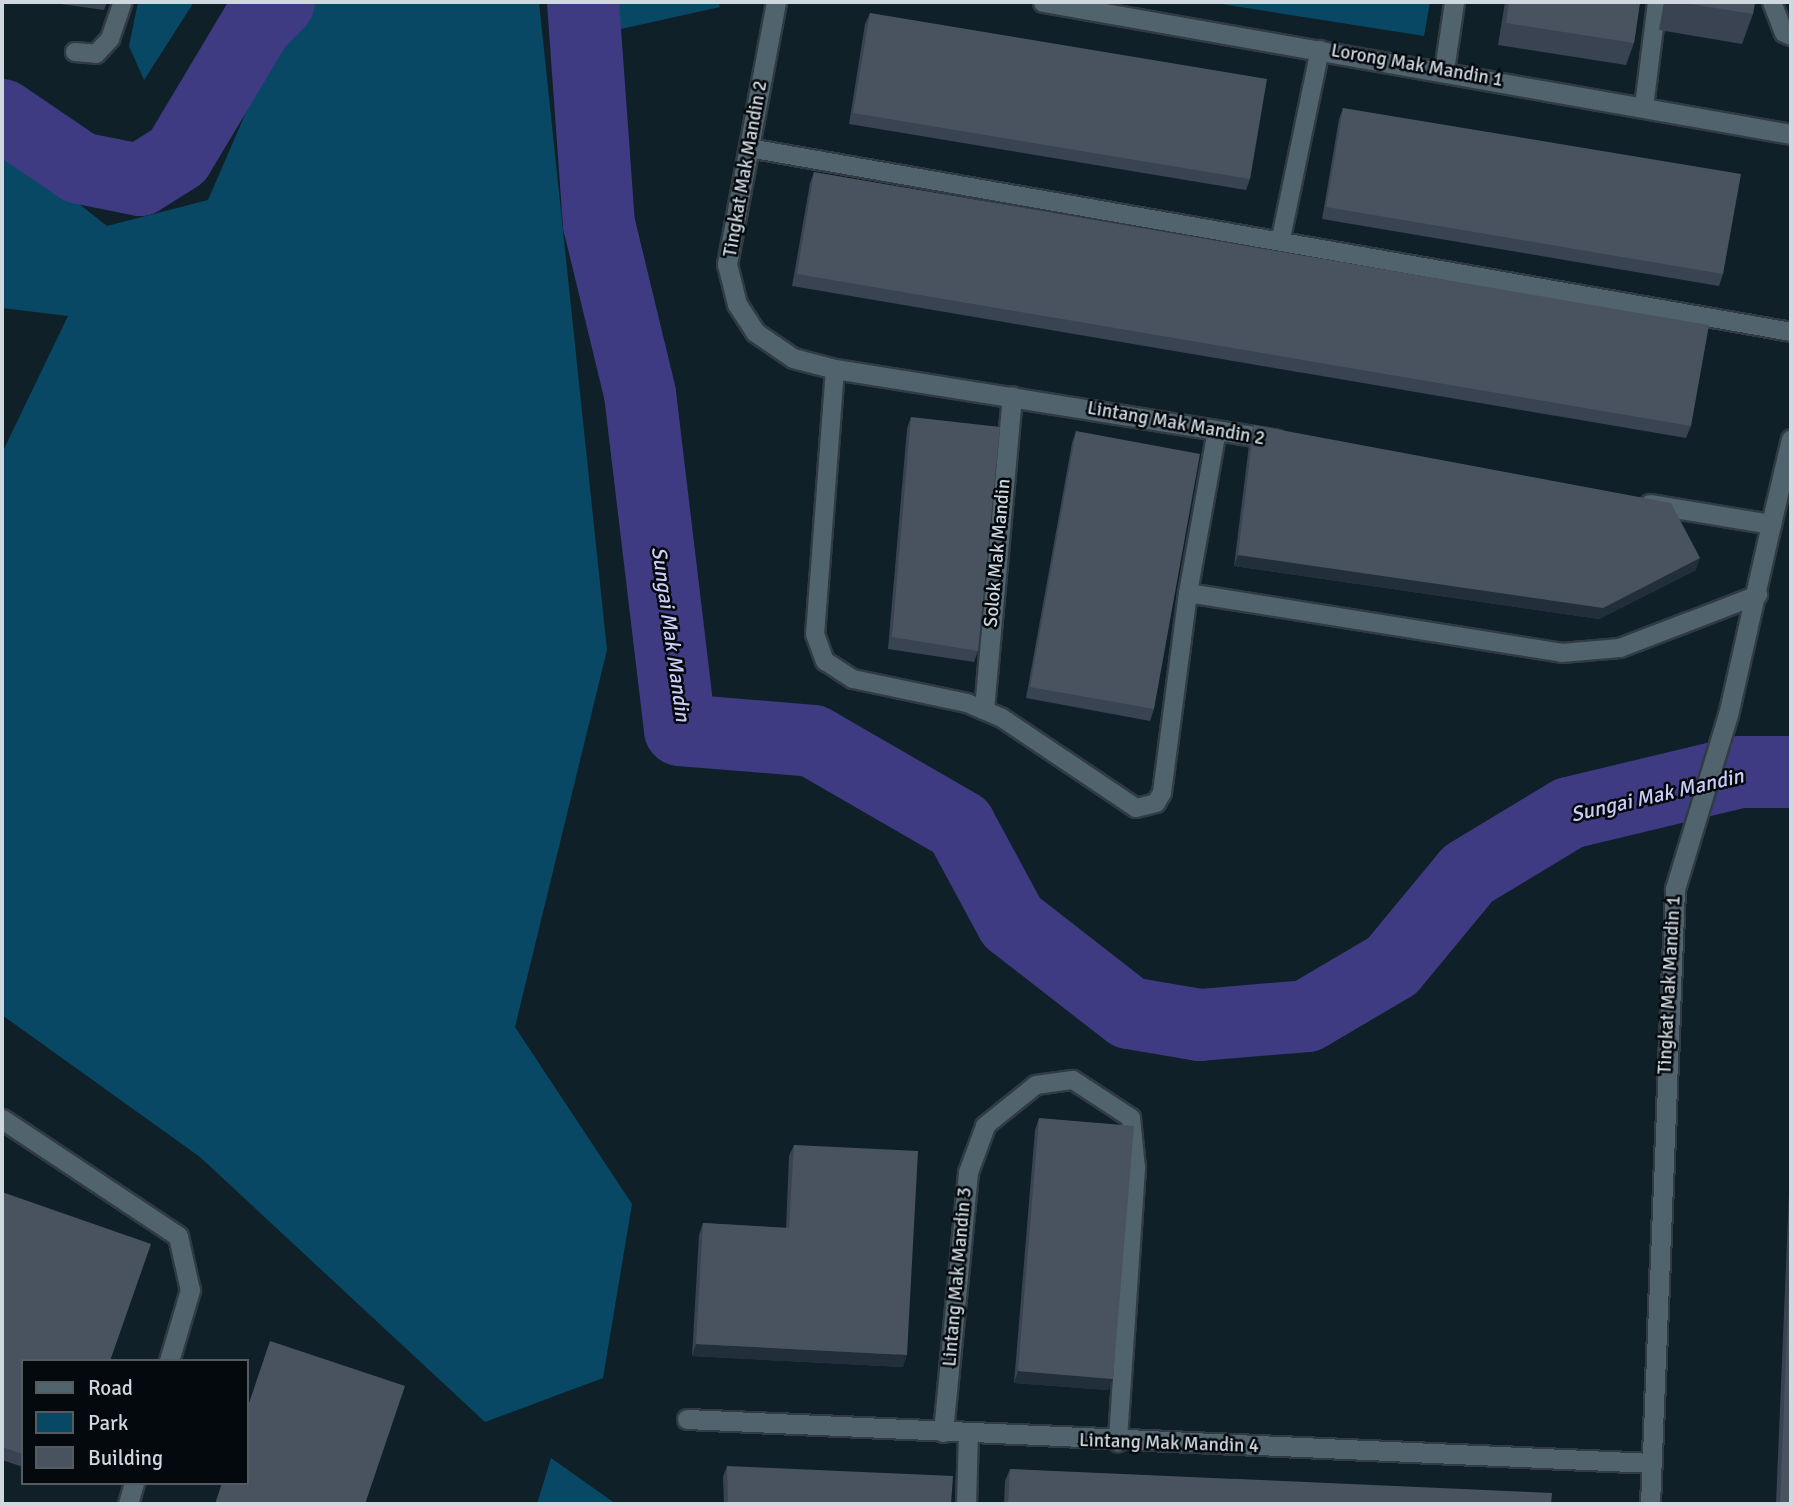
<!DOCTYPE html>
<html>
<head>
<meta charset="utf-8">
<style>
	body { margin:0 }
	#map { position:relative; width:1793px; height:1506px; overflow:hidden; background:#0f2029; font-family:Signika,sans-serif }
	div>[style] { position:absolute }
	.green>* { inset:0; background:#084864 }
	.river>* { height:72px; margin:-36px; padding:0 36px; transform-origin:36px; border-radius:36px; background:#3e3b83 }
	.roads { filter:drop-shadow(2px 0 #313b43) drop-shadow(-2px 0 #313b43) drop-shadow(0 2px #313b43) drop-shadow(0 -2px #313b43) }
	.service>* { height:18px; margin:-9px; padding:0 9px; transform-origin:9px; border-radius:9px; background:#51646e }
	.minor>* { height:19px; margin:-9.5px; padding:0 9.5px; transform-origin:9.5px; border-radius:9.5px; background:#51646e }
	.tertiary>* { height:19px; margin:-9.5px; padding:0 9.5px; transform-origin:9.5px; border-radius:9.5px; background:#51646e }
	.wall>* { inset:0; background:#394351 }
	.shaded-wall>* { inset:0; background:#222e3a }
	.building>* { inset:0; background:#495360 }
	span { translate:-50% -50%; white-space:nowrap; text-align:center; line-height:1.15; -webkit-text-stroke:5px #04090d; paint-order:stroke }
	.street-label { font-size:19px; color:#ced8de }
	.water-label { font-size:21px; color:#c9cdf8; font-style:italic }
	.frame { position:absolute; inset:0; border:4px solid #ced8de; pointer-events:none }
	.legend { position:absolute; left:21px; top:1359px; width:228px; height:126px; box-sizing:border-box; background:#04090d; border:2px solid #555c61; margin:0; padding:9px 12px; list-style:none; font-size:21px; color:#ced8de }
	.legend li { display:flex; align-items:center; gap:14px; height:35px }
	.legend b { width:35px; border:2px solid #555c61 }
</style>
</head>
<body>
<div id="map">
	<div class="green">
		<div style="clip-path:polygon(138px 2px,194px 2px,144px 80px,129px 46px)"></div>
		<div style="clip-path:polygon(311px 2px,539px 2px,607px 650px,515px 1027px,632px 1204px,603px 1378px,485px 1422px,200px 1157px,2px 1015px,2px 453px,68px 316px,2px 308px,2px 143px,107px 226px,208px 200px,290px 11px)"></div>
		<div style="clip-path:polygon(602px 2px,718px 2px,720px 7px,603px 33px)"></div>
		<div style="clip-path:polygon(1209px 2px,1430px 2px,1424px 36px)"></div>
		<div style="clip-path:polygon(551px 1458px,616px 1504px,537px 1504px)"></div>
	</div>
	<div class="river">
		<div style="left:583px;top:2px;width:223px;rotate:85.9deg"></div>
		<div style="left:599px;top:224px;width:175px;rotate:76.4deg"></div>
		<div style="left:640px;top:394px;width:338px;rotate:83.2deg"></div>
		<div style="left:680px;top:730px;width:133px;rotate:4.7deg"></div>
		<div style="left:813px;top:741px;width:170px;rotate:30deg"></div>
		<div style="left:960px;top:826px;width:109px;rotate:61.6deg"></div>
		<div style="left:1012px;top:922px;width:148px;rotate:37.9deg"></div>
		<div style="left:1129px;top:1013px;width:72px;rotate:9.6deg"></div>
		<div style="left:1200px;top:1025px;width:107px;rotate:-4.8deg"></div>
		<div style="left:1307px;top:1016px;width:99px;rotate:-30.5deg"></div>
		<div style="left:1392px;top:966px;width:119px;rotate:-50.4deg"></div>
		<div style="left:1468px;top:874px;width:118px;rotate:-31.1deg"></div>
		<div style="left:1569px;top:813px;width:176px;rotate:-13.5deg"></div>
		<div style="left:1740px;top:772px;width:51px"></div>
		<div style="left:2px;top:115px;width:94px;rotate:34.2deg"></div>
		<div style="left:80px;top:168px;width:61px;rotate:11.3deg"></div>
		<div style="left:140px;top:180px;width:45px;rotate:-32.3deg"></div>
		<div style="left:178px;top:156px;width:154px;rotate:-59.1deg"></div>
		<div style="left:257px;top:24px;width:31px;rotate:-45deg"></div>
	</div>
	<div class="roads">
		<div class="service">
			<div style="left:1772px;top:2px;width:33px;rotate:69deg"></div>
			<div style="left:1784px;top:33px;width:8px;rotate:23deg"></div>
			<div style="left:75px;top:52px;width:21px;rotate:5deg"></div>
			<div style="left:96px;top:54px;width:21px;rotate:-47deg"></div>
			<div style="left:110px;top:39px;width:39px;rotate:-71deg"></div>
			<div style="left:1644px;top:107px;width:106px;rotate:-82.9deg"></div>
			<div style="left:749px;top:148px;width:1058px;rotate:10.01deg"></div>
			<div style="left:1281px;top:238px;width:192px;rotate:-78.3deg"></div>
			<div style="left:835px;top:369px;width:266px;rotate:94.3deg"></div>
			<div style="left:815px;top:634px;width:29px;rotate:70deg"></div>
			<div style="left:825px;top:661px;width:33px;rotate:33deg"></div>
			<div style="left:853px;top:679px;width:116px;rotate:11.9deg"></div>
			<div style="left:967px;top:703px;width:38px;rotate:23deg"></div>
			<div style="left:1002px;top:718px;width:161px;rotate:33.9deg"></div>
			<div style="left:1136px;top:808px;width:21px;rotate:-14deg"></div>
			<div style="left:1156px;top:803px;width:12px;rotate:-59deg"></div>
			<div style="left:1162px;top:793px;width:202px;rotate:-82.6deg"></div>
			<div style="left:1188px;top:593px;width:165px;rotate:-79.9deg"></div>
			<div style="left:1188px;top:593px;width:379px;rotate:9.1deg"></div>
			<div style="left:1562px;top:653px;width:58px;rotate:-4.9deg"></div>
			<div style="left:1620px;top:648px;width:148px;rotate:-21deg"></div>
			<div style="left:985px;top:1126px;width:65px;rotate:-38.8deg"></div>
			<div style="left:1036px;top:1085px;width:37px;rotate:-8deg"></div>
			<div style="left:1073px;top:1080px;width:69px;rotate:33.2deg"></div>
			<div style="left:1131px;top:1118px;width:50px;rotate:84.3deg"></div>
			<div style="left:1136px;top:1168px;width:275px;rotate:93.8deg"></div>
		</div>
		<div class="minor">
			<div style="left:1043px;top:2px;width:760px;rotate:10.01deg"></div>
			<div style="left:1444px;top:70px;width:69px;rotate:-81.6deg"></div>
			<div style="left:1771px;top:524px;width:87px;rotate:-76.8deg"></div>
			<div style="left:984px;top:709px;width:314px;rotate:-84.9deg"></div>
			<div style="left:2px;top:1119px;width:211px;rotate:33.6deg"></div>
			<div style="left:178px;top:1236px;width:55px;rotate:77.5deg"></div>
			<div style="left:190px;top:1290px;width:74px;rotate:106.5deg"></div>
			<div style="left:687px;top:1419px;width:965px;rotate:2.61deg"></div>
			<div style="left:943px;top:1432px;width:261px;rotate:-84.5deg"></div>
			<div style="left:968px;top:1172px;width:49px;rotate:-69.7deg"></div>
			<div style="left:128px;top:1504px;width:22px;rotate:-74deg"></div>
			<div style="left:966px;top:1504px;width:70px;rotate:-88.4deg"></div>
		</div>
		<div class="tertiary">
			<div style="left:776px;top:2px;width:267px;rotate:100.6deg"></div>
			<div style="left:727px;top:264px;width:41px;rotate:76deg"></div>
			<div style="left:737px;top:304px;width:33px;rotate:57deg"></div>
			<div style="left:755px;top:332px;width:46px;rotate:34.4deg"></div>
			<div style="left:793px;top:358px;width:43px;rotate:14.7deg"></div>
			<div style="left:835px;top:369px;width:447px;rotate:9.1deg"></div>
			<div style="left:1650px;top:1504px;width:616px;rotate:-87.67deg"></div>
			<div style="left:1675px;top:889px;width:182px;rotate:-73.1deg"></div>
			<div style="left:1728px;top:715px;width:196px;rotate:-77.3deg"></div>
			<div style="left:1771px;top:524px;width:123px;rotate:-170.6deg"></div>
		</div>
	</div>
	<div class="wall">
		<div style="clip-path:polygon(47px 2px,107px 2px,104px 10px)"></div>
		<div style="clip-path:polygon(1505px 2px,1640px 2px,1634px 43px,1626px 65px,1498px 45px)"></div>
		<div style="clip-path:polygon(1664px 2px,1755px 2px,1753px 14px,1742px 44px,1659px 30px)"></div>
		<div style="clip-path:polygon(870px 13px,1250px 179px,1246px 190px,849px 124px,865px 24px)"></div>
		<div style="clip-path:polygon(1343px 108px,1723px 274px,1719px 286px,1322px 219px,1339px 119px)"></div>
		<div style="clip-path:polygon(814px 172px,1691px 426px,1686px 438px,792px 286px,810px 183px)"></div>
		<div style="clip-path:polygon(911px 417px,978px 651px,974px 662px,888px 649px,907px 429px)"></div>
		<div style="clip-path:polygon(1254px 425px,1696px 570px,1599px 619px,1234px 566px,1250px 437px)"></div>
		<div style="clip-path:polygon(1076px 431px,1154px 709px,1150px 721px,1026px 698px,1072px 443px)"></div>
		<div style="clip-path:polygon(1039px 1118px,1113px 1379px,1108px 1390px,1014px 1383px,1035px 1130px)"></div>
		<div style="clip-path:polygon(794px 1145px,903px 1367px,692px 1356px,699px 1235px,703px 1223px,786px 1228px,789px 1156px)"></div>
		<div style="clip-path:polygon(1791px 1146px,1791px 1504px,1776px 1504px)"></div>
		<div style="clip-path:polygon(2px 1192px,23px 1361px,23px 1467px,2px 1460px)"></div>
		<div style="clip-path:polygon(727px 1466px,951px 1504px,724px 1504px,723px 1477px)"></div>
		<div style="clip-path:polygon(1010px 1469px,1551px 1504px,1004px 1504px,1005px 1481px)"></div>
	</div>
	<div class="shaded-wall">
		<div style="clip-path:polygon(1238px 555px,1700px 558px,1696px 570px,1599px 619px,1234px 566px)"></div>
		<div style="clip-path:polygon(696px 1344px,907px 1355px,903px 1367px,692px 1356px)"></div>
		<div style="clip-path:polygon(1018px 1371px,1113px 1379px,1108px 1390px,1014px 1383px)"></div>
	</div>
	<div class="building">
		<div style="clip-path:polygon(1509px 2px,1640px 2px,1634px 43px,1506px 23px)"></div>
		<div style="clip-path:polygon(1678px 2px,1755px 2px,1753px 14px)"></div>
		<div style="clip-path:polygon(870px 13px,1267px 79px,1250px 179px,853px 113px)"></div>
		<div style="clip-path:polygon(1343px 108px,1741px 174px,1723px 274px,1326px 207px)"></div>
		<div style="clip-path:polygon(814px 172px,1709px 325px,1691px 426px,797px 274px)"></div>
		<div style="clip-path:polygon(911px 417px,1000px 427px,978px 651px,892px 637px)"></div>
		<div style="clip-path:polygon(1254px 425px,1671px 503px,1700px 558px,1603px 608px,1238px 555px)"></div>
		<div style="clip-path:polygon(1076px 431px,1200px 454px,1154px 709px,1030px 687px)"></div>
		<div style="clip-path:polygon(1039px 1118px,1134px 1126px,1113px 1379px,1018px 1371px)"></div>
		<div style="clip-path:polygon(794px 1145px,918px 1151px,907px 1355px,696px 1344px,703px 1223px,789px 1228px)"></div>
		<div style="clip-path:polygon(2px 1192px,151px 1244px,110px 1361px,23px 1361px,23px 1454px,2px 1447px)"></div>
		<div style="clip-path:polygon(1791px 1234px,1791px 1504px,1780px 1504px)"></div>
		<div style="clip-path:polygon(270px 1341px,405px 1386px,365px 1504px,215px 1504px,222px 1483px,247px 1483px,247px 1409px)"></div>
		<div style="clip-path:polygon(727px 1466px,953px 1476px,951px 1504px,728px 1504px)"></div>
		<div style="clip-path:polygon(1010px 1469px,1552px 1493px,1551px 1504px,1008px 1504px)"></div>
	</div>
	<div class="street-label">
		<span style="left:1417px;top:66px;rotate:10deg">Lorong Mak Mandin 1</span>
		<span style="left:746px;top:169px;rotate:-80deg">Tingkat Mak Mandin 2</span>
		<span style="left:1176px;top:424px;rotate:10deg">Lintang Mak Mandin 2</span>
		<span style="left:998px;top:553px;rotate:-85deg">Solok Mak Mandin</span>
		<span style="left:1670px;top:985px;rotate:-87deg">Tingkat Mak Mandin 1</span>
		<span style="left:958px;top:1277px;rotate:-85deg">Lintang Mak Mandin 3</span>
		<span style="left:1169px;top:1444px;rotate:2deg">Lintang Mak Mandin 4</span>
	</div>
	<div class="water-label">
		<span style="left:671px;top:634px;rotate:82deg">Sungai Mak Mandin</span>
		<span style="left:1657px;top:795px;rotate:-13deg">Sungai Mak Mandin</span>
	</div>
	<div class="frame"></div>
	<ul class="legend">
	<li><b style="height:9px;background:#51646e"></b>Road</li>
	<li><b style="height:19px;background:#084864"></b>Park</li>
	<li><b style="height:19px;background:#495360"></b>Building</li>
	</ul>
</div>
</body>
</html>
